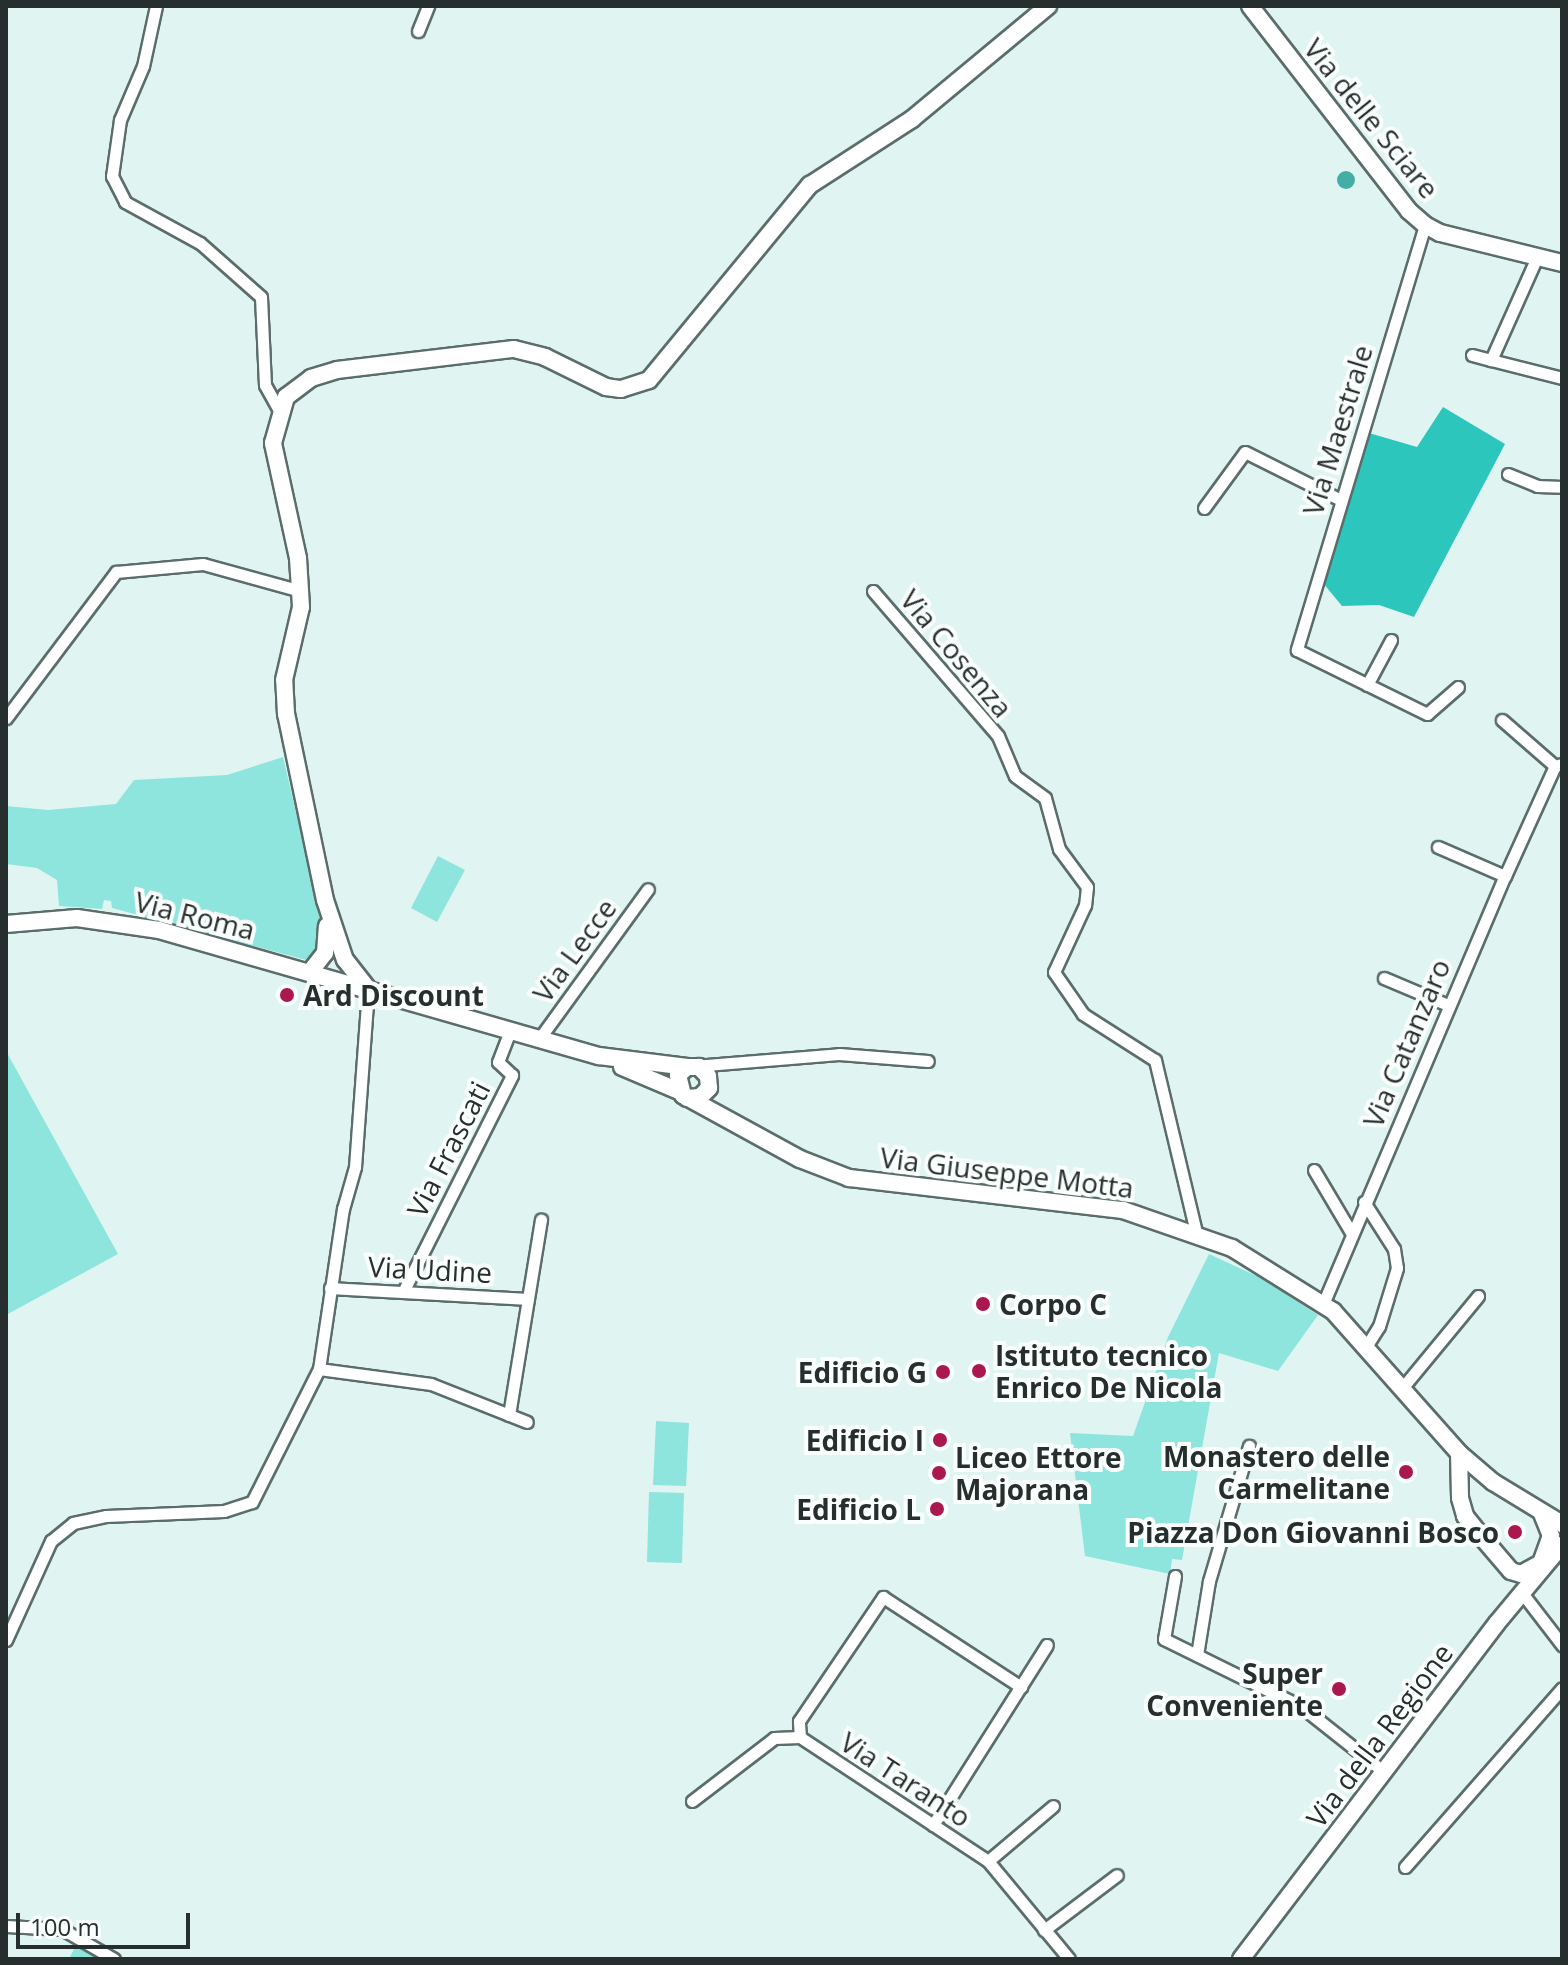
<!DOCTYPE html>
<html>
<head>
<meta charset="utf-8">
<style>
	body { margin:0 }
	#map { position:relative; width:1568px; height:1965px; overflow:hidden; background:#e0f5f2; font-family:"Open Sans",sans-serif }
	div>[style] { position:absolute }
	.green>* { inset:0; background:#8de5dd }
	.forest>* { inset:0; background:#2dc6bc }
	.water>* { inset:0; background:#44aea6 }
	.round { border-radius:50% }
	.roads { filter:drop-shadow(2px 0 #5b6d6b) drop-shadow(-2px 0 #5b6d6b) drop-shadow(0 2px #5b6d6b) drop-shadow(0 -2px #5b6d6b) }
	.street>* { height:11px; margin:-5.5px; padding:0 5.5px; transform-origin:5.5px; border-radius:5.5px; background:#fff }
	.secondary>* { height:16px; margin:-8px; padding:0 8px; transform-origin:8px; border-radius:8px; background:#fff }
	.dots>* { width:22px; height:22px; translate:-50% -50%; box-sizing:border-box; border:4px solid #fafefd; border-radius:50% }
	span { translate:-50% -50%; white-space:nowrap; text-align:center; line-height:1.15; -webkit-text-stroke:8px #fafefd; paint-order:stroke }
	.street-label { font-size:28px; color:#272f2e }
	.poi-label { font-size:28px; color:#272f2e; font-weight:700 }
	.left { translate:0 -50%; text-align:left }
	.right { translate:-100% -50%; text-align:right }
	.frame { position:absolute; inset:0; border:8px solid #272f2e; pointer-events:none }
	.scale { position:absolute; left:16px; top:1913px; width:174px; height:36px; box-sizing:border-box; border:4px solid #272f2e; border-top:0; padding-left:10px; font-size:24px; line-height:28px; white-space:nowrap; color:#272f2e; -webkit-text-stroke:6px #fafefd; paint-order:stroke }
</style>
</head>
<body>
<div id="map">
	<div class="green">
		<div style="clip-path:polygon(283px 757px,321px 918px,323px 944px,310px 961px,112px 908px,111px 901px,104px 900px,102px 909px,59px 906px,57px 880px,37px 868px,6px 864px,6px 806px,48px 810px,116px 804px,134px 780px,227px 775px)"></div>
		<div style="clip-path:polygon(438px 856px,465px 870px,437px 922px,411px 908px)"></div>
		<div style="clip-path:polygon(6px 1051px,118px 1254px,6px 1315px)"></div>
		<div style="clip-path:polygon(1209px 1254px,1261px 1278px,1318px 1315px,1278px 1371px,1219px 1353px,1182px 1560px,1172px 1559px,1170px 1574px,1085px 1556px,1070px 1433px,1133px 1436px,1168px 1337px)"></div>
		<div style="clip-path:polygon(656px 1421px,689px 1423px,686px 1486px,653px 1485px)"></div>
		<div style="clip-path:polygon(649px 1492px,684px 1493px,682px 1563px,647px 1562px)"></div>
		<div style="clip-path:polygon(78px 1941px,105px 1959px,69px 1959px)"></div>
	</div>
	<div class="forest">
		<div style="clip-path:polygon(1443px 407px,1505px 444px,1414px 617px,1379px 605px,1342px 606px,1323px 583px,1369px 433px,1417px 447px)"></div>
	</div>
	<div class="water">
		<div class="round" style="left:1337px;top:171px;width:18px;height:18px"></div>
	</div>
	<div class="roads">
		<div class="street">
			<div style="left:156px;top:6px;width:61px;rotate:102.2deg"></div>
			<div style="left:143px;top:66px;width:59px;rotate:113.1deg"></div>
			<div style="left:120px;top:120px;width:57px;rotate:98.1deg"></div>
			<div style="left:112px;top:176px;width:29px;rotate:63deg"></div>
			<div style="left:125px;top:202px;width:85px;rotate:28.7deg"></div>
			<div style="left:200px;top:243px;width:81px;rotate:41.5deg"></div>
			<div style="left:261px;top:297px;width:88px;rotate:87.4deg"></div>
			<div style="left:265px;top:385px;width:29px;rotate:61deg"></div>
			<div style="left:418px;top:31px;width:27px;rotate:-68deg"></div>
			<div style="left:1425px;top:225px;width:444px;rotate:106.8deg"></div>
			<div style="left:1297px;top:650px;width:145px;rotate:26.2deg"></div>
			<div style="left:1427px;top:714px;width:41px;rotate:-41.1deg"></div>
			<div style="left:1537px;top:257px;width:113px;rotate:114.1deg"></div>
			<div style="left:1491px;top:360px;width:73px;rotate:14.2deg"></div>
			<div style="left:1472px;top:355px;width:20px;rotate:15deg"></div>
			<div style="left:1508px;top:474px;width:31px;rotate:22deg"></div>
			<div style="left:1537px;top:486px;width:25px;rotate:2deg"></div>
			<div style="left:1204px;top:508px;width:69px;rotate:-53.8deg"></div>
			<div style="left:1245px;top:452px;width:107px;rotate:26.6deg"></div>
			<div style="left:873px;top:591px;width:191px;rotate:49.2deg"></div>
			<div style="left:998px;top:736px;width:43px;rotate:67deg"></div>
			<div style="left:1015px;top:776px;width:37px;rotate:36deg"></div>
			<div style="left:1045px;top:798px;width:53px;rotate:74.6deg"></div>
			<div style="left:1059px;top:849px;width:47px;rotate:53.6deg"></div>
			<div style="left:1087px;top:887px;width:18px;rotate:96deg"></div>
			<div style="left:1085px;top:905px;width:74px;rotate:114.8deg"></div>
			<div style="left:1054px;top:972px;width:51px;rotate:55.4deg"></div>
			<div style="left:1083px;top:1014px;width:85px;rotate:32.6deg"></div>
			<div style="left:1155px;top:1060px;width:177px;rotate:76.6deg"></div>
			<div style="left:1367px;top:685px;width:51px;rotate:-61.9deg"></div>
			<div style="left:6px;top:718px;width:183px;rotate:-53deg"></div>
			<div style="left:116px;top:572px;width:87px;rotate:-5.3deg"></div>
			<div style="left:203px;top:564px;width:102px;rotate:15.4deg"></div>
			<div style="left:1502px;top:720px;width:70px;rotate:41deg"></div>
			<div style="left:1438px;top:847px;width:73px;rotate:23.4deg"></div>
			<div style="left:1384px;top:978px;width:69px;rotate:22.9deg"></div>
			<div style="left:539px;top:1039px;width:185px;rotate:-54deg"></div>
			<div style="left:694px;top:1066px;width:145px;rotate:-4.7deg"></div>
			<div style="left:839px;top:1054px;width:89px;rotate:4.5deg"></div>
			<div style="left:1314px;top:1170px;width:74px;rotate:59.3deg"></div>
			<div style="left:1364px;top:1202px;width:56px;rotate:57.4deg"></div>
			<div style="left:1394px;top:1249px;width:19px;rotate:81deg"></div>
			<div style="left:1397px;top:1268px;width:61px;rotate:107.2deg"></div>
			<div style="left:1379px;top:1326px;width:22px;rotate:122deg"></div>
			<div style="left:330px;top:1288px;width:198px;rotate:3.2deg"></div>
			<div style="left:403px;top:1292px;width:243px;rotate:-63.3deg"></div>
			<div style="left:512px;top:1075px;width:19px;rotate:-137deg"></div>
			<div style="left:498px;top:1062px;width:34px;rotate:-69deg"></div>
			<div style="left:1323px;top:1304px;width:465px;rotate:-67deg"></div>
			<div style="left:1505px;top:876px;width:121px;rotate:-65.6deg"></div>
			<div style="left:1555px;top:766px;width:7px;rotate:-16deg"></div>
			<div style="left:319px;top:1369px;width:113px;rotate:7.6deg"></div>
			<div style="left:431px;top:1384px;width:103px;rotate:21.6deg"></div>
			<div style="left:1403px;top:1387px;width:118px;rotate:-50.5deg"></div>
			<div style="left:509px;top:1415px;width:198px;rotate:-80.7deg"></div>
			<div style="left:1175px;top:1576px;width:64px;rotate:99.9deg"></div>
			<div style="left:1164px;top:1639px;width:154px;rotate:26.2deg"></div>
			<div style="left:1302px;top:1707px;width:105px;rotate:38.4deg"></div>
			<div style="left:1522px;top:1593px;width:66px;rotate:52.4deg"></div>
			<div style="left:6px;top:1640px;width:109px;rotate:-65.6deg"></div>
			<div style="left:51px;top:1541px;width:28px;rotate:-39deg"></div>
			<div style="left:73px;top:1523px;width:34px;rotate:-12deg"></div>
			<div style="left:106px;top:1516px;width:118px;rotate:-2.4deg"></div>
			<div style="left:224px;top:1511px;width:29px;rotate:-18deg"></div>
			<div style="left:252px;top:1502px;width:149px;rotate:-63.3deg"></div>
			<div style="left:319px;top:1369px;width:162px;rotate:-81.5deg"></div>
			<div style="left:343px;top:1209px;width:44px;rotate:-74.1deg"></div>
			<div style="left:355px;top:1167px;width:178px;rotate:-85.8deg"></div>
			<div style="left:1197px;top:1655px;width:75px;rotate:-80.8deg"></div>
			<div style="left:1209px;top:1581px;width:141px;rotate:-73.5deg"></div>
			<div style="left:800px;top:1737px;width:16px;rotate:-94deg"></div>
			<div style="left:799px;top:1721px;width:150px;rotate:-55.9deg"></div>
			<div style="left:883px;top:1597px;width:165px;rotate:33.1deg"></div>
			<div style="left:692px;top:1801px;width:103px;rotate:-37.5deg"></div>
			<div style="left:774px;top:1738px;width:26px;rotate:-2deg"></div>
			<div style="left:800px;top:1737px;width:225px;rotate:33.4deg"></div>
			<div style="left:988px;top:1861px;width:127px;rotate:50.4deg"></div>
			<div style="left:933px;top:1825px;width:213px;rotate:-57.7deg"></div>
			<div style="left:988px;top:1861px;width:85px;rotate:-40.2deg"></div>
			<div style="left:1405px;top:1867px;width:238px;rotate:-48.7deg"></div>
			<div style="left:6px;top:1926px;width:56px;rotate:3.1deg"></div>
			<div style="left:62px;top:1929px;width:60px;rotate:30deg"></div>
			<div style="left:1044px;top:1930px;width:91px;rotate:-37deg"></div>
		</div>
		<div class="secondary">
			<div style="left:1250px;top:6px;width:259px;rotate:52.2deg"></div>
			<div style="left:1409px;top:211px;width:21px;rotate:41deg"></div>
			<div style="left:1425px;top:225px;width:17px;rotate:28deg"></div>
			<div style="left:1440px;top:233px;width:126px;rotate:13.8deg"></div>
			<div style="left:6px;top:924px;width:71px;rotate:-4.8deg"></div>
			<div style="left:77px;top:918px;width:83px;rotate:8.3deg"></div>
			<div style="left:159px;top:930px;width:458px;rotate:16deg"></div>
			<div style="left:599px;top:1056px;width:89px;rotate:7.1deg"></div>
			<div style="left:310px;top:972px;width:24px;rotate:-52deg"></div>
			<div style="left:325px;top:953px;width:27px;rotate:-86deg"></div>
			<div style="left:368px;top:989px;width:37px;rotate:-128deg"></div>
			<div style="left:345px;top:960px;width:63px;rotate:-108.4deg"></div>
			<div style="left:325px;top:900px;width:190px;rotate:-101.8deg"></div>
			<div style="left:286px;top:714px;width:34px;rotate:-93deg"></div>
			<div style="left:284px;top:680px;width:75px;rotate:-76.9deg"></div>
			<div style="left:301px;top:607px;width:49px;rotate:-93.5deg"></div>
			<div style="left:298px;top:558px;width:118px;rotate:-102.3deg"></div>
			<div style="left:273px;top:443px;width:48px;rotate:-74.2deg"></div>
			<div style="left:286px;top:397px;width:31px;rotate:-37deg"></div>
			<div style="left:311px;top:378px;width:27px;rotate:-17deg"></div>
			<div style="left:337px;top:370px;width:178px;rotate:-6.8deg"></div>
			<div style="left:514px;top:349px;width:32px;rotate:14deg"></div>
			<div style="left:545px;top:357px;width:68px;rotate:26.2deg"></div>
			<div style="left:606px;top:387px;width:15px;rotate:8deg"></div>
			<div style="left:621px;top:389px;width:29px;rotate:-18deg"></div>
			<div style="left:649px;top:380px;width:253px;rotate:-50.5deg"></div>
			<div style="left:810px;top:185px;width:121px;rotate:-32.9deg"></div>
			<div style="left:912px;top:119px;width:177px;rotate:-39.7deg"></div>
			<div style="left:622px;top:1067px;width:62px;rotate:22.8deg"></div>
			<div style="left:687px;top:1098px;width:13px;rotate:-4deg"></div>
			<div style="left:700px;top:1097px;width:13px;rotate:-45deg"></div>
			<div style="left:709px;top:1088px;width:12px;rotate:-95deg"></div>
			<div style="left:708px;top:1076px;width:13px;rotate:-135deg"></div>
			<div style="left:699px;top:1067px;width:12px;rotate:180deg"></div>
			<div style="left:687px;top:1067px;width:12px;rotate:138deg"></div>
			<div style="left:678px;top:1075px;width:21px;rotate:76deg"></div>
			<div style="left:683px;top:1095px;width:133px;rotate:28.7deg"></div>
			<div style="left:800px;top:1159px;width:53px;rotate:21.2deg"></div>
			<div style="left:849px;top:1178px;width:276px;rotate:6.7deg"></div>
			<div style="left:1123px;top:1210px;width:115px;rotate:19.2deg"></div>
			<div style="left:1232px;top:1248px;width:119px;rotate:32deg"></div>
			<div style="left:1333px;top:1311px;width:190px;rotate:48.4deg"></div>
			<div style="left:1459px;top:1453px;width:45px;rotate:40.5deg"></div>
			<div style="left:1493px;top:1482px;width:81px;rotate:31.3deg"></div>
			<div style="left:1459px;top:1453px;width:45px;rotate:88.7deg"></div>
			<div style="left:1460px;top:1498px;width:19px;rotate:74deg"></div>
			<div style="left:1465px;top:1516px;width:26px;rotate:51deg"></div>
			<div style="left:1481px;top:1536px;width:46px;rotate:49.4deg"></div>
			<div style="left:1511px;top:1571px;width:10px;rotate:17deg"></div>
			<div style="left:1521px;top:1574px;width:25px;rotate:-29deg"></div>
			<div style="left:1541px;top:1563px;width:29px;rotate:-70deg"></div>
			<div style="left:1551px;top:1536px;width:24px;rotate:-112deg"></div>
			<div style="left:1241px;top:1959px;width:422px;rotate:-52.7deg"></div>
			<div style="left:1497px;top:1623px;width:102px;rotate:-50.2deg"></div>
		</div>
	</div>
	<div class="dots">
		<div style="left:287px;top:995px;background:#aa184f"></div>
		<div style="left:983px;top:1304px;background:#aa184f"></div>
		<div style="left:979px;top:1371px;background:#aa184f"></div>
		<div style="left:943px;top:1372px;background:#aa184f"></div>
		<div style="left:940px;top:1440px;background:#aa184f"></div>
		<div style="left:1406px;top:1472px;background:#aa184f"></div>
		<div style="left:939px;top:1473px;background:#aa184f"></div>
		<div style="left:937px;top:1509px;background:#aa184f"></div>
		<div style="left:1515px;top:1532px;background:#aa184f"></div>
		<div style="left:1339px;top:1689px;background:#aa184f"></div>
	</div>
	<div class="street-label">
		<span style="left:1372px;top:118px;rotate:51deg">Via delle Sciare</span>
		<span style="left:1337px;top:430px;rotate:-73deg">Via Maestrale</span>
		<span style="left:957px;top:653px;rotate:50deg">Via Cosenza</span>
		<span style="left:195px;top:915px;rotate:14deg">Via Roma</span>
		<span style="left:574px;top:950px;rotate:-54deg">Via Lecce</span>
		<span style="left:1406px;top:1043px;rotate:-67deg">Via Catanzaro</span>
		<span style="left:448px;top:1149px;rotate:-63deg">Via Frascati</span>
		<span style="left:1007px;top:1172px;rotate:7deg">Via Giuseppe Motta</span>
		<span style="left:430px;top:1269px;rotate:3deg">Via Udine</span>
		<span style="left:1379px;top:1735px;rotate:-53deg">Via della Regione</span>
		<span style="left:906px;top:1779px;rotate:33deg">Via Taranto</span>
	</div>
	<div class="poi-label">
		<span class="left" style="left:303px;top:995px">Ard Discount</span>
		<span class="left" style="left:999px;top:1304px">Corpo C</span>
		<span class="left" style="left:995px;top:1371px">Istituto tecnico<br>Enrico De Nicola</span>
		<span class="right" style="left:927px;top:1372px">Edificio G</span>
		<span class="right" style="left:924px;top:1440px">Edificio I</span>
		<span class="right" style="left:1390px;top:1472px">Monastero delle<br>Carmelitane</span>
		<span class="left" style="left:955px;top:1473px">Liceo Ettore<br>Majorana</span>
		<span class="right" style="left:921px;top:1509px">Edificio L</span>
		<span class="right" style="left:1499px;top:1532px">Piazza Don Giovanni Bosco</span>
		<span class="right" style="left:1323px;top:1689px">Super<br>Conveniente</span>
	</div>
	<div class="frame"></div>
	<div class="scale">100 m</div>
</div>
</body>
</html>
